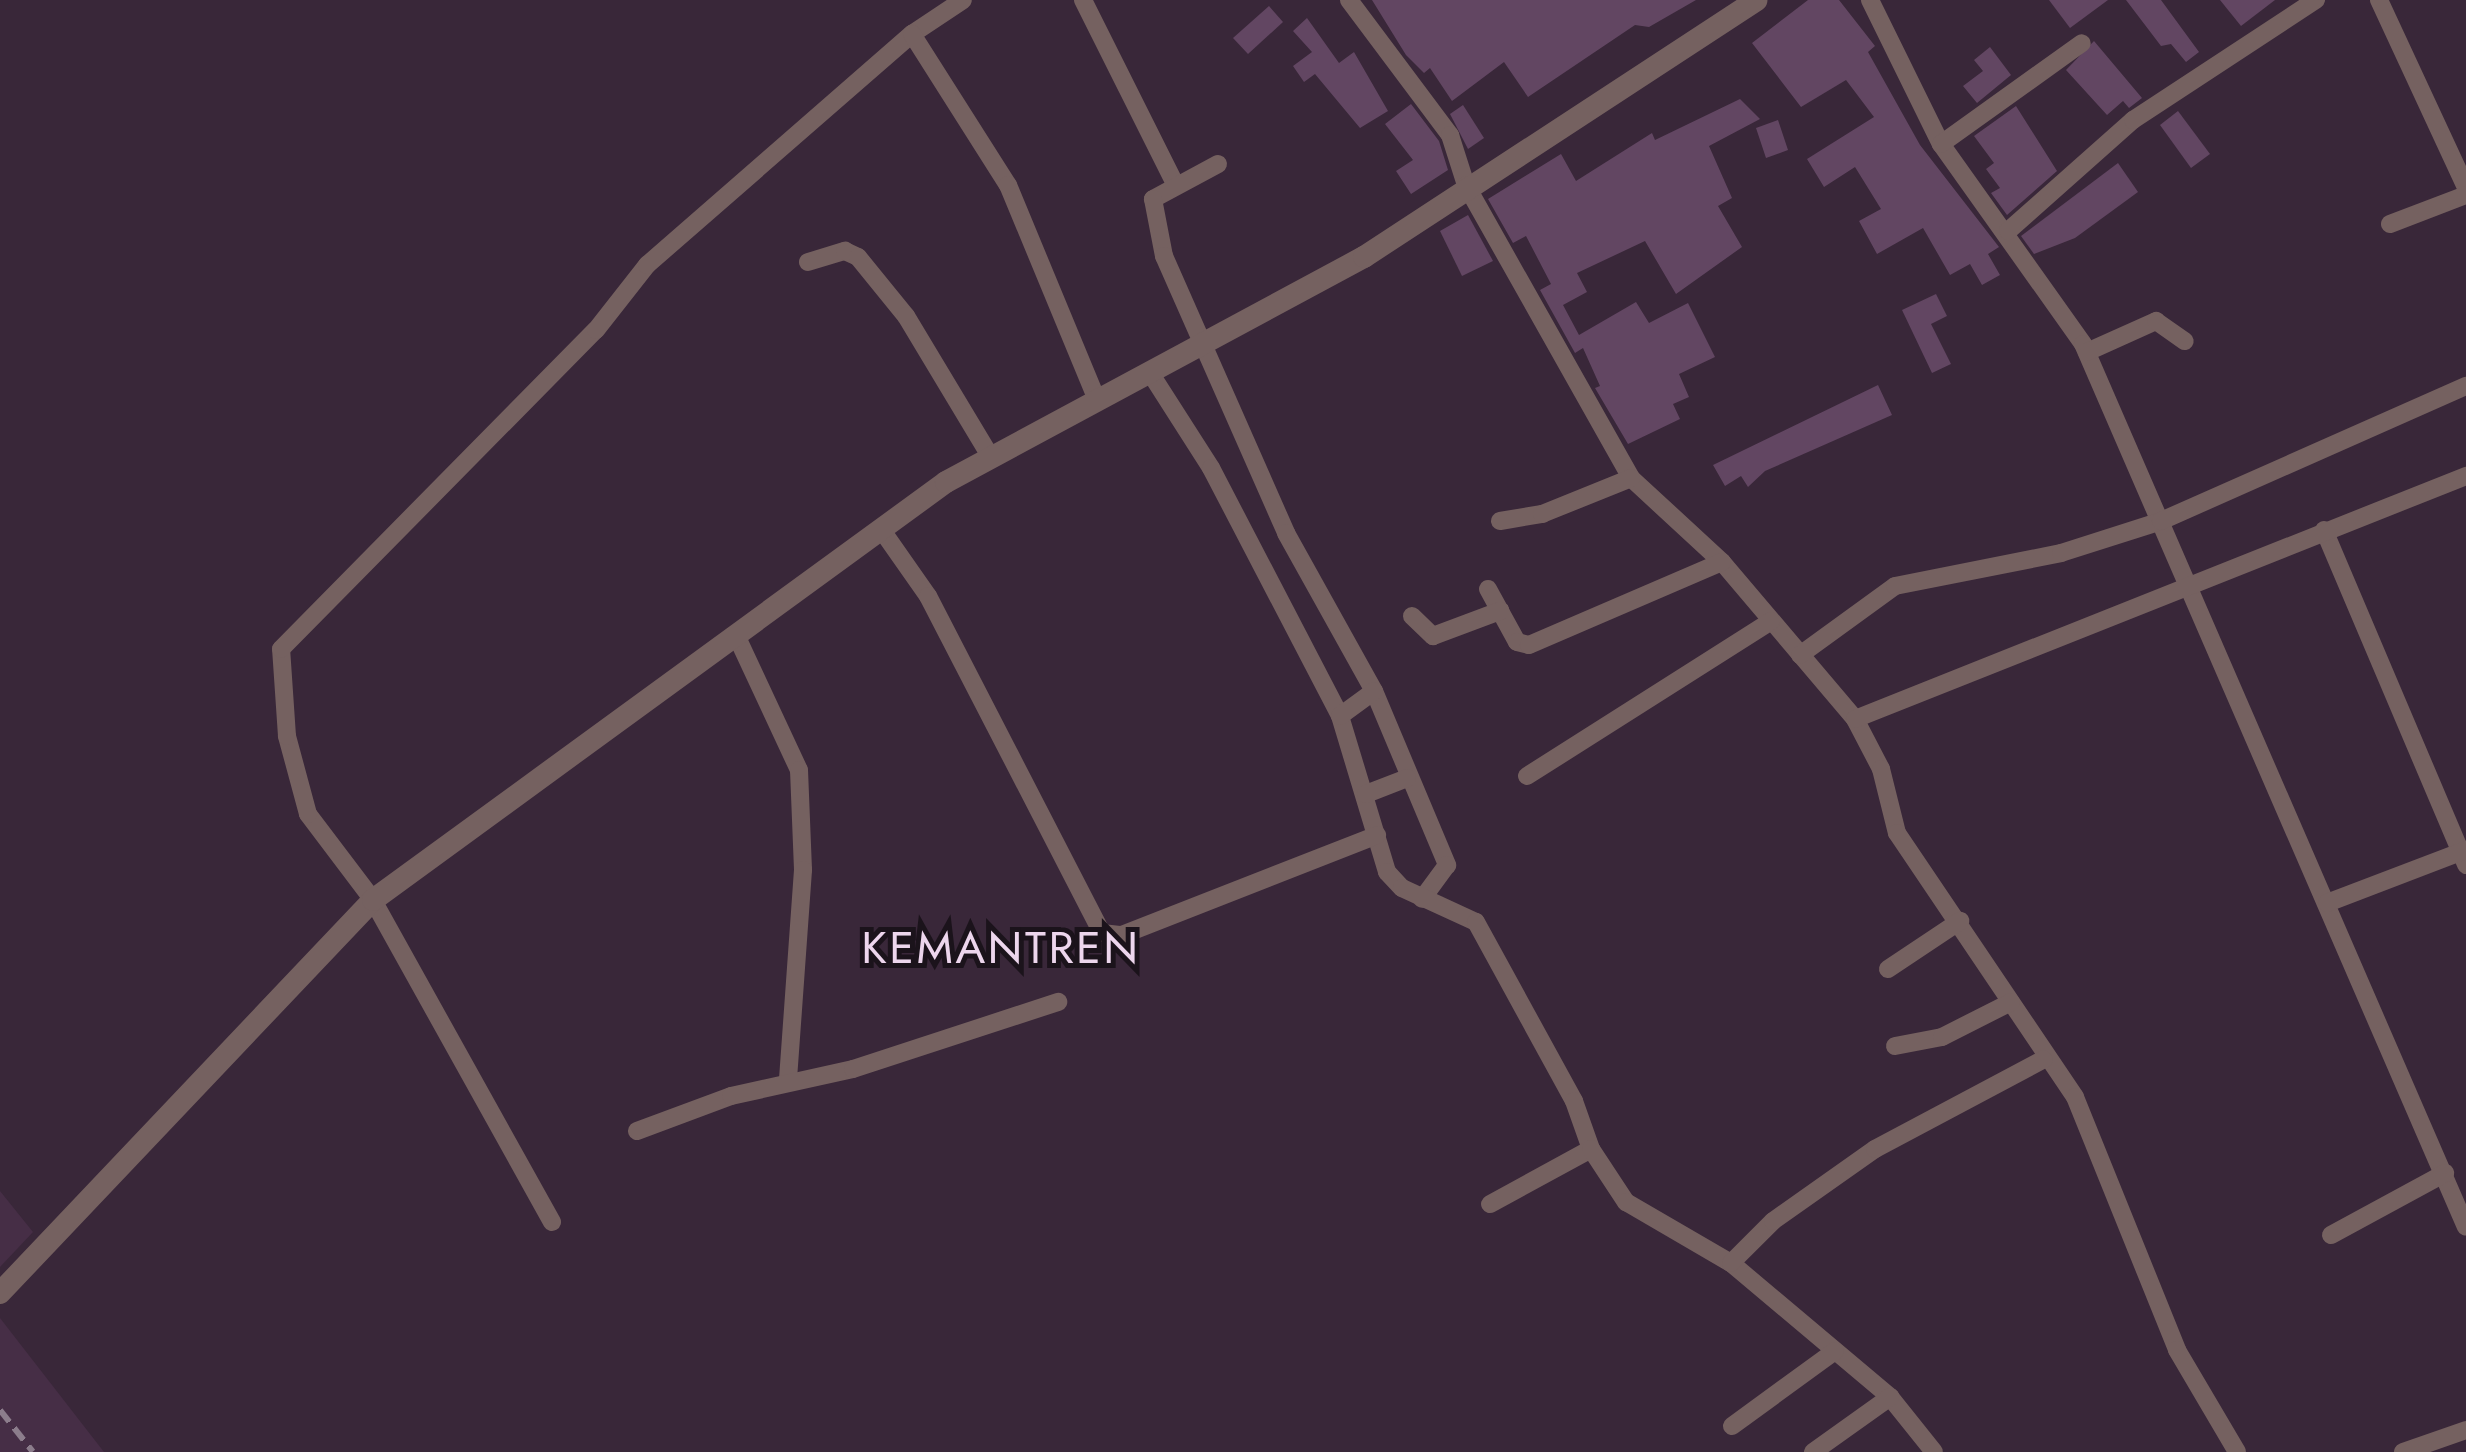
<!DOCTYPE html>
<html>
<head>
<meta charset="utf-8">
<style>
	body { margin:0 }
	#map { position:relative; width:2466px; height:1452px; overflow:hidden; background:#392739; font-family:Jost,sans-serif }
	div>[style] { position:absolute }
	.built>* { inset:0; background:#462e46 }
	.building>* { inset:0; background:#624662 }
	.minor>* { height:18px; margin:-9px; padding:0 9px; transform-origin:9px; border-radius:9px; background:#756160 }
	.tertiary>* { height:22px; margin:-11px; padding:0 11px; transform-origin:11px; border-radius:11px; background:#756160 }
	.rail>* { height:6px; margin-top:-3px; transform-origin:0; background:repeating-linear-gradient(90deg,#8c7d8c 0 15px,transparent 0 23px) }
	span { translate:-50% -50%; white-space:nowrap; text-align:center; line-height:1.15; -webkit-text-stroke:10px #1b131b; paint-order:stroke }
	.quarter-label { font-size:45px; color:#edd6ed; letter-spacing:2.5px }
</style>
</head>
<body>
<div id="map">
	<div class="built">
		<div style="clip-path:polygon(0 1191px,33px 1232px,0 1267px)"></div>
		<div style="clip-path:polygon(0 1318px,104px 1452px,0 1452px)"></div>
	</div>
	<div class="building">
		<div style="clip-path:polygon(1372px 0,1696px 0,1649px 27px,1635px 25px,1528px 97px,1504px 62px,1452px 101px,1430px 68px,1424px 73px,1406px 55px)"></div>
		<div style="clip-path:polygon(1808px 0,1839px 0,1875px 46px,1868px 52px,1920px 145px,1999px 247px,1988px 254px,2000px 275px,1982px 285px,1970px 264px,1950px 275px,1923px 228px,1877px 254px,1859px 221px,1881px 209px,1855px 167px,1824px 187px,1807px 159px,1874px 117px,1846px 80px,1801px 107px,1752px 43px)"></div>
		<div style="clip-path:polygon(2049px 0,2108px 0,2070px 28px)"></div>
		<div style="clip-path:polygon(2126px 0,2161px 0,2199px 52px,2186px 62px,2171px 44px,2161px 46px)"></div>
		<div style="clip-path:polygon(2220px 0,2275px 0,2241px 26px)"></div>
		<div style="clip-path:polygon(1269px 6px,1283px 22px,1248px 54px,1233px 38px)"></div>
		<div style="clip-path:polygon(1307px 18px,1339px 63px,1354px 52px,1388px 111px,1360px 128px,1315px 74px,1304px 82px,1293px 66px,1312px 52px,1293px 31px)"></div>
		<div style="clip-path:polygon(2094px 41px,2142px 98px,2129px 108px,2123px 101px,2107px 115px,2066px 70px)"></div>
		<div style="clip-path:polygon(1990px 47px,2011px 75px,1977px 103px,1963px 86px,1983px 71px,1974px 60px)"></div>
		<div style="clip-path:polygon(1740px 99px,1760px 119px,1709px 146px,1732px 198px,1718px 206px,1742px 247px,1676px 294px,1645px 241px,1577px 273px,1587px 292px,1563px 305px,1579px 335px,1636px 302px,1649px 323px,1688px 303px,1715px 357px,1679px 374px,1689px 397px,1673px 404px,1680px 419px,1628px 444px,1595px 388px,1600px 386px,1583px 348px,1575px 353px,1540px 290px,1551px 284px,1526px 236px,1513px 243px,1488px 199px,1561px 154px,1576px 181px,1652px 133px,1655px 140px)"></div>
		<div style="clip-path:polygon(1411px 104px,1439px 141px,1448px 170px,1411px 194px,1396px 171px,1413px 160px,1385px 124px)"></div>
		<div style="clip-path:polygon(1463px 105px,1484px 138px,1468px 149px,1450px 114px)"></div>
		<div style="clip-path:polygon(2016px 106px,2057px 171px,2007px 215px,1991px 193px,2000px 188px,1986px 169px,1994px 163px,1974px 136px)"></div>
		<div style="clip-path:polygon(2178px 111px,2210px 154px,2191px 168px,2160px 125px)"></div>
		<div style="clip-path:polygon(1778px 120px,1788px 150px,1766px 158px,1756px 128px)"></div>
		<div style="clip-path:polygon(2118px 163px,2138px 192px,2075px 238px,2034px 254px,2021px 236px)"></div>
		<div style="clip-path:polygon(1468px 215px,1493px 261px,1462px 276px,1440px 231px)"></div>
		<div style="clip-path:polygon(1936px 294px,1947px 316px,1931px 324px,1951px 364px,1932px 373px,1902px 310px)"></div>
		<div style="clip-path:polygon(1878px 385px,1892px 415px,1765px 471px,1748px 487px,1741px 476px,1725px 486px,1713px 465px)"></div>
	</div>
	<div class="minor">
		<div style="left:1083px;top:0;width:206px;rotate:63.4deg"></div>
		<div style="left:1349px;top:0;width:169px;rotate:53.2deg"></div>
		<div style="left:1450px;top:135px;width:52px;rotate:72.3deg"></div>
		<div style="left:1466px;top:185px;width:336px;rotate:60.6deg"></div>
		<div style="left:1631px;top:478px;width:124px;rotate:42.7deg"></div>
		<div style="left:1722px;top:562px;width:206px;rotate:49.7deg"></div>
		<div style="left:1855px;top:719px;width:56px;rotate:62.5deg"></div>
		<div style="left:1881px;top:769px;width:66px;rotate:76deg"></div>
		<div style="left:1897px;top:833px;width:318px;rotate:56deg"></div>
		<div style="left:2075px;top:1097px;width:273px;rotate:68deg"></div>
		<div style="left:2177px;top:1350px;width:118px;rotate:59.5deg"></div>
		<div style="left:1870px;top:0;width:161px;rotate:63.8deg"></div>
		<div style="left:1941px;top:144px;width:245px;rotate:54.6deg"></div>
		<div style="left:2083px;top:344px;width:962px;rotate:66.55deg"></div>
		<div style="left:2379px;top:0;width:206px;rotate:65.1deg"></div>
		<div style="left:912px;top:34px;width:61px;rotate:-33.7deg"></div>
		<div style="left:1941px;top:144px;width:173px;rotate:-35.6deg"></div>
		<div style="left:1218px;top:164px;width:74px;rotate:151.7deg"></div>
		<div style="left:1153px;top:199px;width:58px;rotate:79.1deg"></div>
		<div style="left:1164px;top:256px;width:303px;rotate:66.2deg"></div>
		<div style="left:1286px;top:533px;width:181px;rotate:60.9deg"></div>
		<div style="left:1374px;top:691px;width:189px;rotate:67.2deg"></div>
		<div style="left:1447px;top:865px;width:42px;rotate:126.3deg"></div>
		<div style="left:2390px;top:224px;width:81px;rotate:-20.9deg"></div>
		<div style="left:2008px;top:231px;width:167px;rotate:-41.6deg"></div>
		<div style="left:2133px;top:120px;width:219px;rotate:-33.3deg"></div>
		<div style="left:808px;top:262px;width:39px;rotate:-17deg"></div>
		<div style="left:845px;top:251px;width:14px;rotate:25deg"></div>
		<div style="left:858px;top:257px;width:76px;rotate:50.9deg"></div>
		<div style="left:906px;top:316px;width:161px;rotate:59deg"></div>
		<div style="left:2087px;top:352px;width:76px;rotate:-24.2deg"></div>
		<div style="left:2156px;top:321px;width:35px;rotate:35deg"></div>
		<div style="left:1149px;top:371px;width:115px;rotate:57.4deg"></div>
		<div style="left:1211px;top:468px;width:280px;rotate:62.5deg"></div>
		<div style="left:1340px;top:716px;width:163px;rotate:73.2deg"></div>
		<div style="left:1387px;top:872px;width:22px;rotate:47deg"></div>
		<div style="left:1402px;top:888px;width:81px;rotate:24.7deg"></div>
		<div style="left:1476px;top:922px;width:204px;rotate:61.3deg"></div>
		<div style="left:1574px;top:1101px;width:51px;rotate:70.5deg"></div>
		<div style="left:1591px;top:1149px;width:115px;rotate:151.4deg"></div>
		<div style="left:1500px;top:521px;width:43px;rotate:-9.5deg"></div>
		<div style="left:1542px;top:514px;width:96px;rotate:-22deg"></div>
		<div style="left:881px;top:529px;width:82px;rotate:55deg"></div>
		<div style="left:928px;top:596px;width:379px;rotate:62.7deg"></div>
		<div style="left:1102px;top:933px;width:20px;rotate:6deg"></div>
		<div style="left:1122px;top:935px;width:274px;rotate:-21.4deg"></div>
		<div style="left:2324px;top:530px;width:364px;rotate:67deg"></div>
		<div style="left:1488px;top:589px;width:60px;rotate:61.3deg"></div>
		<div style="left:1517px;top:642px;width:12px;rotate:14deg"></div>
		<div style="left:1529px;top:645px;width:210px;rotate:-23.3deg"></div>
		<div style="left:1412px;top:616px;width:29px;rotate:44deg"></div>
		<div style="left:1433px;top:636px;width:72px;rotate:-20.5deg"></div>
		<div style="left:736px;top:635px;width:149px;rotate:65deg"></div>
		<div style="left:799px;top:770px;width:100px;rotate:87.7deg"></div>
		<div style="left:803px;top:870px;width:212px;rotate:94.1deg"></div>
		<div style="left:1800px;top:655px;width:117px;rotate:-36deg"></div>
		<div style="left:1895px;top:586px;width:169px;rotate:-11.2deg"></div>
		<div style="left:2061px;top:553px;width:105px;rotate:-17.7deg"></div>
		<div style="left:2161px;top:521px;width:334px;rotate:-23.9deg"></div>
		<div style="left:1340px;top:716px;width:42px;rotate:-36.3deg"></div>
		<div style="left:1855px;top:719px;width:658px;rotate:-21.69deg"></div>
		<div style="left:1527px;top:776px;width:289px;rotate:-32.4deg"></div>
		<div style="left:1366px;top:794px;width:44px;rotate:-21.3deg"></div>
		<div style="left:2327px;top:903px;width:149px;rotate:-20.9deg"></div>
		<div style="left:1888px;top:969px;width:87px;rotate:-33.7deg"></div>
		<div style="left:1895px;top:1046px;width:48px;rotate:-10.8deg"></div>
		<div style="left:1942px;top:1037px;width:77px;rotate:-26.9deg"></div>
		<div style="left:637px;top:1131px;width:100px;rotate:-20.4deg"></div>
		<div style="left:731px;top:1096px;width:125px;rotate:-12.5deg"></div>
		<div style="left:853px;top:1069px;width:216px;rotate:-18.1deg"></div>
		<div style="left:1591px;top:1149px;width:64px;rotate:56.6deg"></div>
		<div style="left:1626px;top:1202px;width:121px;rotate:30.2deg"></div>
		<div style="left:1731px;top:1263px;width:208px;rotate:40.1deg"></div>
		<div style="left:1890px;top:1397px;width:70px;rotate:51.3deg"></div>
		<div style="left:552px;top:1222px;width:368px;rotate:-119.1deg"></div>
		<div style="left:373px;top:900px;width:108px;rotate:-127.1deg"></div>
		<div style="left:308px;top:814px;width:81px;rotate:-105.1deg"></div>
		<div style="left:287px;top:736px;width:87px;rotate:-93.9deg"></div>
		<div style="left:281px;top:649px;width:448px;rotate:-45.4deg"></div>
		<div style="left:596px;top:330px;width:83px;rotate:-51.9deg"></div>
		<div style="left:647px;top:265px;width:352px;rotate:-41.1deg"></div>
		<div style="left:912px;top:34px;width:179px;rotate:57.6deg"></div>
		<div style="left:1008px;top:185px;width:227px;rotate:67.5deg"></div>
		<div style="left:2331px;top:1235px;width:130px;rotate:-28.5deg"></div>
		<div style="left:1731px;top:1263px;width:59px;rotate:-45deg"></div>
		<div style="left:1773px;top:1221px;width:125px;rotate:-35.2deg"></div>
		<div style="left:1875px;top:1149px;width:191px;rotate:-28deg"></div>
		<div style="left:1732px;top:1426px;width:127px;rotate:-36.1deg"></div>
		<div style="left:1813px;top:1452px;width:95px;rotate:-35.5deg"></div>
		<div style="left:2403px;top:1452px;width:67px;rotate:-19.2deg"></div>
	</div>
	<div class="tertiary">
		<div style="left:0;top:1293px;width:542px;rotate:-46.5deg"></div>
		<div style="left:373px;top:900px;width:709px;rotate:-36.11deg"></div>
		<div style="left:946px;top:482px;width:475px;rotate:-28.3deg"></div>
		<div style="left:1364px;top:257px;width:469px;rotate:-33.2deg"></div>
	</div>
	<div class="rail">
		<div style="left:0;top:1410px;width:53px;rotate:51.8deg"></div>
	</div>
	<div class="quarter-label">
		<span style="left:1001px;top:948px">KEMANTREN</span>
	</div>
</div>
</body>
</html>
